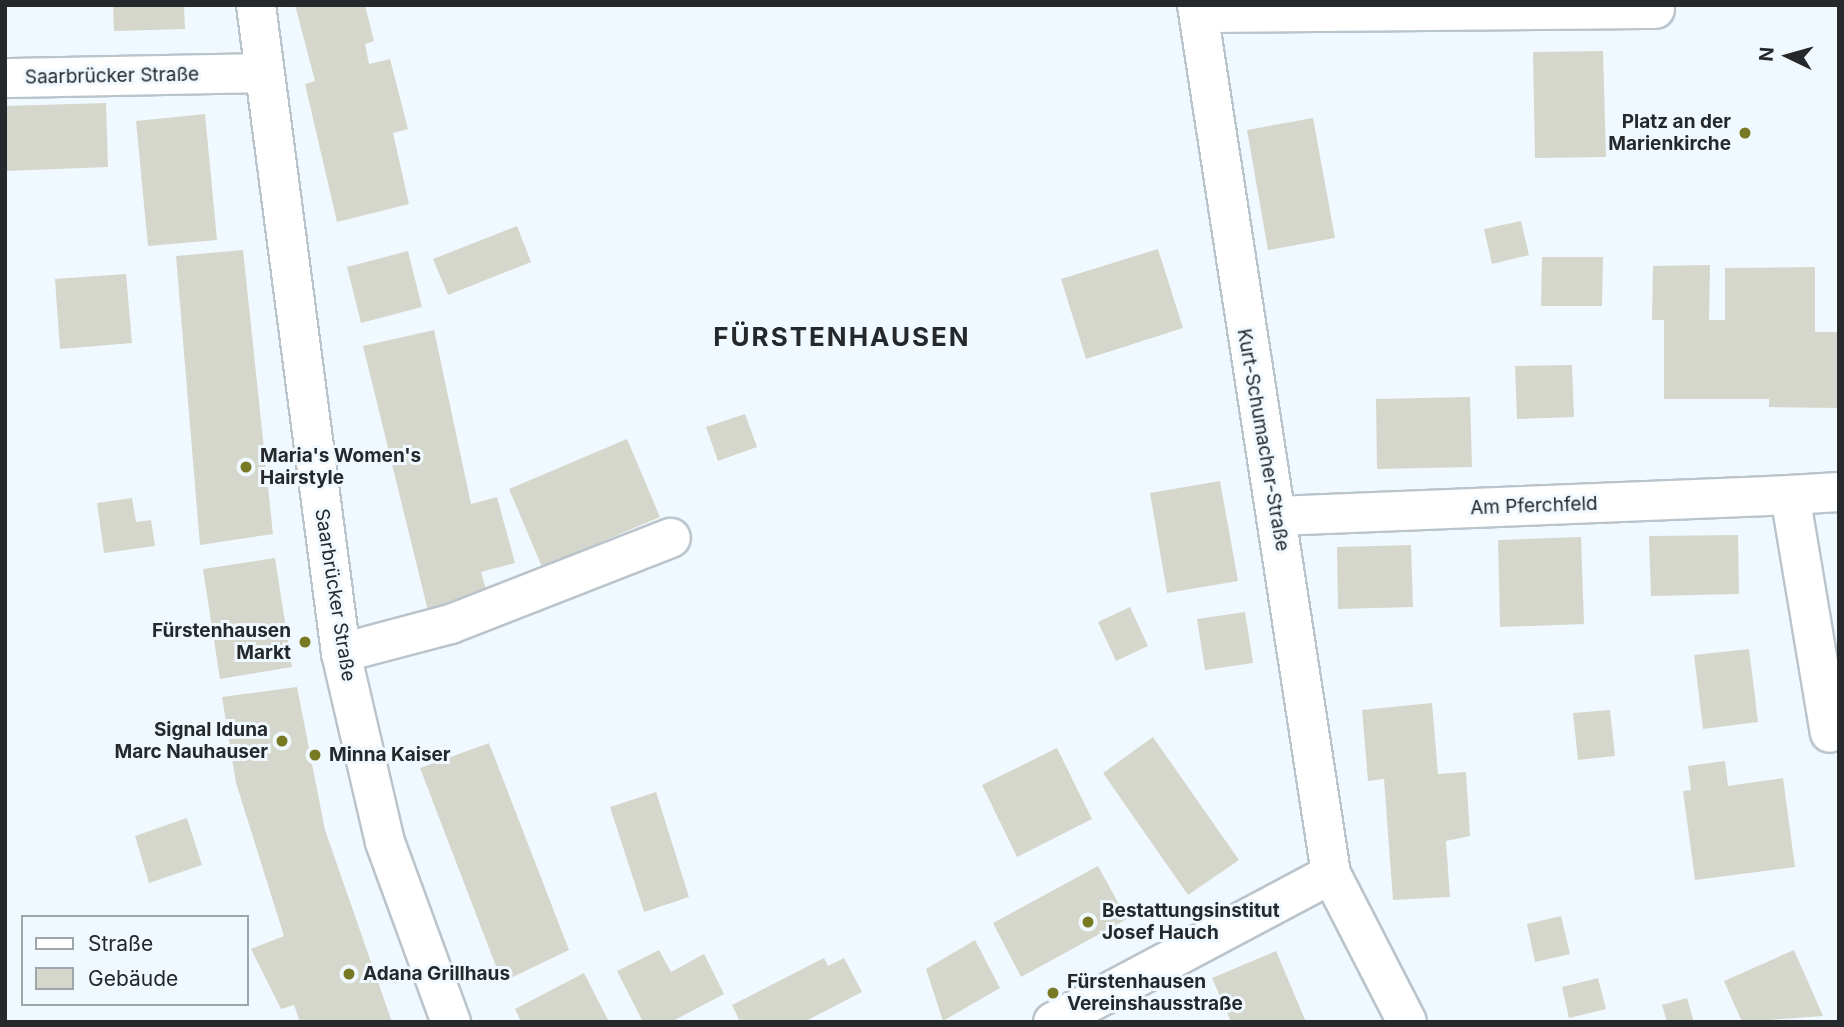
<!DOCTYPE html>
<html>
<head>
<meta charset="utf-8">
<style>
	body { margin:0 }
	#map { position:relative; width:1844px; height:1027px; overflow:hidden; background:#f0f9ff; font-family:Inter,sans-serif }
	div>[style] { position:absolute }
	.building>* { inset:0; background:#d6d7cc }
	.roads { filter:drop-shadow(2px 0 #bac4cb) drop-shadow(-2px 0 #bac4cb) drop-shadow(0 2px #bac4cb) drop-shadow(0 -2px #bac4cb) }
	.minor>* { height:38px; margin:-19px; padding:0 19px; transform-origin:19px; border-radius:19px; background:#fff }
	.dots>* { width:19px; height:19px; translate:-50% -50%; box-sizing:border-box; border:4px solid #f0f9ff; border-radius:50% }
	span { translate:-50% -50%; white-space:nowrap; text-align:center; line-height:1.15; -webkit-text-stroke:6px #f0f9ff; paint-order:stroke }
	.street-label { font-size:19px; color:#25292b }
	.poi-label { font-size:19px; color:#25292b; font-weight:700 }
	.right { translate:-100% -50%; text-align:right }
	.left { translate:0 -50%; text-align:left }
	.district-label { font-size:26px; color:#25292b; font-weight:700; letter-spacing:2px }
	.frame { position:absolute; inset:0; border:7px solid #25292b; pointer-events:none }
	.legend { position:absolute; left:21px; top:915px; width:228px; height:91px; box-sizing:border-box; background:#f0f9ff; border:2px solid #9fa6aa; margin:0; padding:9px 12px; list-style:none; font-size:21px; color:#25292b }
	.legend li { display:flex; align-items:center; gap:14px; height:35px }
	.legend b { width:35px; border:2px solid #9fa6aa }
	.north { position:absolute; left:1753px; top:21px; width:70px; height:70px; -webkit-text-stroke:5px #f0f9ff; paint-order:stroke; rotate:275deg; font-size:19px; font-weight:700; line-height:28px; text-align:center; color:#25292b }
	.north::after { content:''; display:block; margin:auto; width:24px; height:32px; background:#25292b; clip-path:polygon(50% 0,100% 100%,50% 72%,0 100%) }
</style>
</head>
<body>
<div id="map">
	<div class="building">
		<div style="clip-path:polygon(113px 5px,184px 5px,185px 29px,114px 31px)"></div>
		<div style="clip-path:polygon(295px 5px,365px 5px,374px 41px,365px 44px,369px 64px,390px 59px,408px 129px,393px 133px,409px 204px,337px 222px,305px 84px,315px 81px)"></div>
		<div style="clip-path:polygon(1603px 51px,1606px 157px,1535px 158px,1533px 52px)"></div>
		<div style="clip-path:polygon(106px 103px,108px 167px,5px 171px,5px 106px)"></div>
		<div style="clip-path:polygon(205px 114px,217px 240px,148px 246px,136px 121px)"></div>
		<div style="clip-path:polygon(1313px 118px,1335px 238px,1268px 250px,1247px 130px)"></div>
		<div style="clip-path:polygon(1521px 221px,1529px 255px,1492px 264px,1484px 229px)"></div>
		<div style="clip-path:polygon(517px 226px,531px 262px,448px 295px,433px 259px)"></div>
		<div style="clip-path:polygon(1158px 249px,1183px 328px,1086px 359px,1061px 279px)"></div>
		<div style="clip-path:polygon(243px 250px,273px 534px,200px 545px,176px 256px)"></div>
		<div style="clip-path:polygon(408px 251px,422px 307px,361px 323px,347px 267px)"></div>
		<div style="clip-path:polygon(1542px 257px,1603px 257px,1602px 306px,1541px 306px)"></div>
		<div style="clip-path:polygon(1710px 265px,1709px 320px,1725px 320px,1725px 268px,1815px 267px,1815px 332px,1839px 332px,1839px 408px,1769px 407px,1769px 399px,1664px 399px,1664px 320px,1652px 320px,1653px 266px)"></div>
		<div style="clip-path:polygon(126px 274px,132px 343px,60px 349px,55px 279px)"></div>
		<div style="clip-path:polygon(434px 330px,471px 504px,497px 497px,515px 563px,481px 572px,489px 599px,429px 615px,363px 346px)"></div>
		<div style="clip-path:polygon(1572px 365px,1574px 417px,1517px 419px,1515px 366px)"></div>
		<div style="clip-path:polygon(1470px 397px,1472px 467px,1377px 469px,1376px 399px)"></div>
		<div style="clip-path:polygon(745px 414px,757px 447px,718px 461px,706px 427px)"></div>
		<div style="clip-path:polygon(627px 439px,660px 517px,542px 567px,509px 489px)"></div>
		<div style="clip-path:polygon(1220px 481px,1238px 581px,1167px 593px,1150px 493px)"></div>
		<div style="clip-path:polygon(132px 498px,136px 522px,151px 520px,155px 546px,104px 553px,97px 503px)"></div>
		<div style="clip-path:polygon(1738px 535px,1739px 594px,1651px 596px,1649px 536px)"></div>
		<div style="clip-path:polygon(1581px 537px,1584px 624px,1500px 627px,1498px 540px)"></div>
		<div style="clip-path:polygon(1411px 545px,1413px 607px,1338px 609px,1337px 547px)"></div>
		<div style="clip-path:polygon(275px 558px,292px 667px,220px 679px,203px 569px)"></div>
		<div style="clip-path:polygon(1130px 607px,1148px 646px,1116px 661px,1098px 622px)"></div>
		<div style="clip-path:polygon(1245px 612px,1253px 663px,1205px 670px,1197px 619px)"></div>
		<div style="clip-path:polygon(1749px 649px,1758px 722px,1703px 729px,1694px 655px)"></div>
		<div style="clip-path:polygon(297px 687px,325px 830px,392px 1022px,300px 1022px,294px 1005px,281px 1009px,251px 949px,284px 936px,236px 783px,222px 697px)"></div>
		<div style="clip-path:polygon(1432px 703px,1438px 774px,1466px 772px,1470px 836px,1446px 841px,1450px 897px,1393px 900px,1384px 779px,1368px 781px,1362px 710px)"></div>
		<div style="clip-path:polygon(1610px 710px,1615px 756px,1578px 760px,1573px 713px)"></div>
		<div style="clip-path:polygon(1153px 737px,1239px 860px,1188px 895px,1103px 773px)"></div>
		<div style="clip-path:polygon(489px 743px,569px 950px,502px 982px,420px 768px)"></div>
		<div style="clip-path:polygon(1057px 748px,1092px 819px,1017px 857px,982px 785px)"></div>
		<div style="clip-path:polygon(1725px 761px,1728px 786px,1783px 778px,1795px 867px,1695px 880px,1683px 791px,1691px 790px,1688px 766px)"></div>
		<div style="clip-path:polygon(656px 792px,689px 897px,644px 912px,610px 807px)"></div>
		<div style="clip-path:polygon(187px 818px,202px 865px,149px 883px,135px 836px)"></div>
		<div style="clip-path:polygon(1098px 866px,1127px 919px,1021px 977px,993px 923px)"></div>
		<div style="clip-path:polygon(1561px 916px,1570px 954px,1535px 962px,1527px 924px)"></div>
		<div style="clip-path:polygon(975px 940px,1000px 988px,943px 1021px,926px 969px)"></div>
		<div style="clip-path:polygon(659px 950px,671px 972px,704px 954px,724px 994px,671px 1022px,643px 1022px,617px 971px)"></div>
		<div style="clip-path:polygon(1794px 950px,1823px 1016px,1742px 1022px,1724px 981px)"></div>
		<div style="clip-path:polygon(1276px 951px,1306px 1022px,1231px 1022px,1212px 978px)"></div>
		<div style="clip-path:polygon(824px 958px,828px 966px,844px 958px,862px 992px,804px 1022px,740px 1022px,732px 1005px)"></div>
		<div style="clip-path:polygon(584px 973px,609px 1022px,521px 1022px,515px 1009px)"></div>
		<div style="clip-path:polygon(1598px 978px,1606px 1009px,1569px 1018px,1562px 987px)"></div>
		<div style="clip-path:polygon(1687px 998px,1694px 1022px,1667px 1022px,1662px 1005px)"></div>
	</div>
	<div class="roads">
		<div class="minor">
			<div style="left:256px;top:5px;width:654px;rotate:82.53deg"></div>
			<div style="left:341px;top:653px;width:194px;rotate:76.9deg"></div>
			<div style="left:385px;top:842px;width:192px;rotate:69.9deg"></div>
			<div style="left:1197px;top:5px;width:879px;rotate:81.23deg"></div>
			<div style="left:1199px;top:13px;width:456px;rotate:-0.5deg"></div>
			<div style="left:5px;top:78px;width:256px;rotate:-1.1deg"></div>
			<div style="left:1790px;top:495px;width:49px;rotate:-3.5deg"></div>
			<div style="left:1277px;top:516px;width:513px;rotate:-2.34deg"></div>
			<div style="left:1790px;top:495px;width:241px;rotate:80.5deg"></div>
			<div style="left:341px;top:653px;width:114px;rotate:-14.8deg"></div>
			<div style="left:451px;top:624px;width:236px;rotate:-21.4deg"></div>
			<div style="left:1053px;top:1022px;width:315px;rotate:-28deg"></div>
			<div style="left:1331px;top:874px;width:166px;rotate:62.8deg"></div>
		</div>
	</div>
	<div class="dots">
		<div style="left:1745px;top:133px;background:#787a23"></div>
		<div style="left:246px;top:467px;background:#787a23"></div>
		<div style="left:305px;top:642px;background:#787a23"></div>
		<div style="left:282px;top:741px;background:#787a23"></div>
		<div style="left:315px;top:755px;background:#787a23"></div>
		<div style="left:1088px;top:922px;background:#787a23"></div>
		<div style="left:349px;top:974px;background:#787a23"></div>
		<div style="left:1053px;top:993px;background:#787a23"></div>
	</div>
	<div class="street-label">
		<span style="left:112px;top:76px;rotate:-1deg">Saarbrücker Straße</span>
		<span style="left:1263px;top:440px;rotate:80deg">Kurt-Schumacher-Straße</span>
		<span style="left:1534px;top:506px;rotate:-2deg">Am Pferchfeld</span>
		<span style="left:335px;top:595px;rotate:81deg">Saarbrücker Straße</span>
	</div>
	<div class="poi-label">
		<span class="right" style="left:1731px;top:133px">Platz an der<br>Marienkirche</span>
		<span class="left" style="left:260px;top:467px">Maria's Women's<br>Hairstyle</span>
		<span class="right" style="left:291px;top:642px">Fürstenhausen<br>Markt</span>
		<span class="right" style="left:268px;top:741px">Signal Iduna<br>Marc Nauhauser</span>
		<span class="left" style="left:329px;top:755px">Minna Kaiser</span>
		<span class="left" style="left:1102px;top:922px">Bestattungsinstitut<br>Josef Hauch</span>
		<span class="left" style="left:363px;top:974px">Adana Grillhaus</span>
		<span class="left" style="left:1067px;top:993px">Fürstenhausen<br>Vereinshausstraße</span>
	</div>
	<div class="district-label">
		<span style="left:842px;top:337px">FÜRSTENHAUSEN</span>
	</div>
	<div class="frame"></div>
	<ul class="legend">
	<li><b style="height:9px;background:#fff"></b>Straße</li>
	<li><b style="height:19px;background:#d6d7cc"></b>Gebäude</li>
	</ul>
	<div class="north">N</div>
</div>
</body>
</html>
